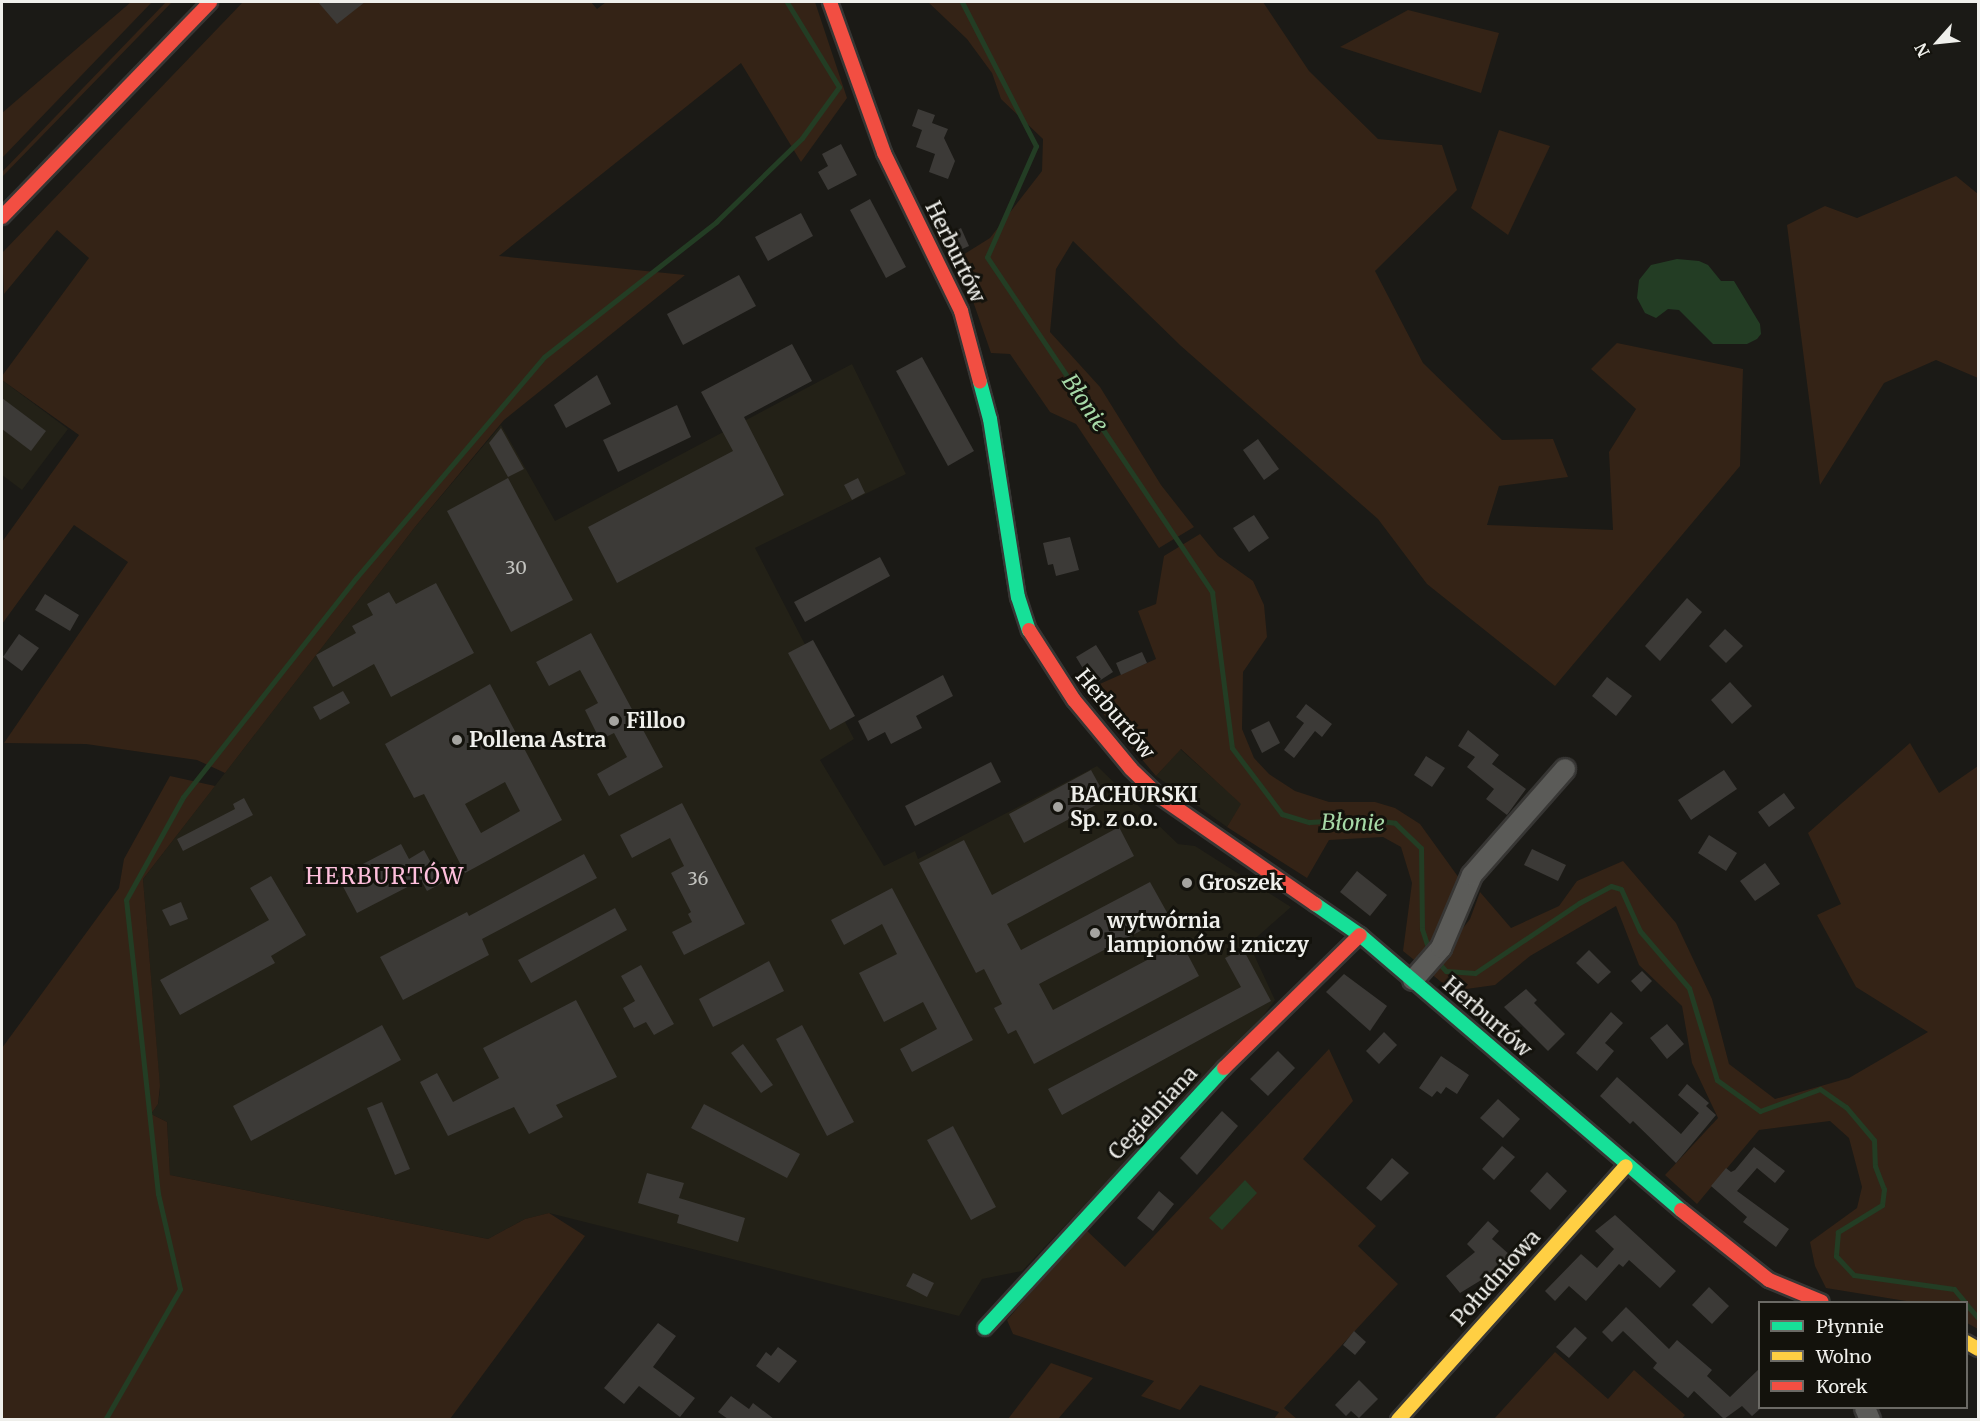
<!DOCTYPE html>
<html>
<head>
<meta charset="utf-8">
<style>
	body { margin:0 }
	#map { position:relative; width:1980px; height:1421px; overflow:hidden; background:#1b1a16; font-family:Merriweather,serif }
	div>[style] { position:absolute }
	.built>* { inset:0; background:#232117 }
	.green>* { inset:0; background:#342316 }
	.water>* { inset:0; background:#233d24 }
	.stream>* { height:5px; margin:-2.5px; padding:0 2.5px; transform-origin:2.5px; border-radius:2.5px; background:#233d24 }
	.building>* { inset:0; background:#3c3a37 }
	.roads { filter:drop-shadow(2px 0 #373634) drop-shadow(-2px 0 #373634) drop-shadow(0 2px #373634) drop-shadow(0 -2px #373634) }
	.street>* { height:20px; margin:-10px; padding:0 10px; transform-origin:10px; border-radius:10px; background:#5b5b58 }
	.fast>* { height:14px; margin:-7px; padding:0 7px; transform-origin:7px; border-radius:7px; background:#16e098 }
	.slow>* { height:14px; margin:-7px; padding:0 7px; transform-origin:7px; border-radius:7px; background:#ffcf43 }
	.jam>* { height:14px; margin:-7px; padding:0 7px; transform-origin:7px; border-radius:7px; background:#f24e42 }
	.dots>* { width:16px; height:16px; translate:-50% -50%; box-sizing:border-box; border:3px solid #13120c; border-radius:50% }
	span { translate:-50% -50%; white-space:nowrap; text-align:center; line-height:1.15; -webkit-text-stroke:6px #13120c; paint-order:stroke }
	.number-label { font-size:18px; color:#c2c2be }
	.number-label span { -webkit-text-stroke-width:0 }
	.street-label { font-size:21px; color:#efefeb }
	.poi-label { font-size:21px; color:#efefeb; font-weight:700 }
	.left { translate:0 -50%; text-align:left }
	.water-label { font-size:22px; color:#a6d9a7; font-style:italic }
	.neighbourhood-label { font-size:22px; color:#febfdc; letter-spacing:1.5px }
	.frame { position:absolute; inset:0; border:3px solid #efefeb; pointer-events:none }
	.legend { position:absolute; left:1758px; top:1301px; width:210px; height:108px; box-sizing:border-box; background:#13120c; border:2px solid #6b6a65; margin:0; padding:8px 10px; list-style:none; font-size:18px; color:#efefeb }
	.legend li { display:flex; align-items:center; gap:12px; height:30px }
	.legend b { width:30px; border:2px solid #6b6a65 }
	.north { position:absolute; left:1908px; top:12px; width:60px; height:60px; -webkit-text-stroke:4px #13120c; paint-order:stroke; rotate:243deg; font-size:16px; font-weight:700; line-height:24px; text-align:center; color:#efefeb }
	.north::after { content:''; display:block; margin:auto; width:21px; height:27px; background:#efefeb; clip-path:polygon(50% 0,100% 100%,50% 72%,0 100%) }
</style>
</head>
<body>
<div id="map">
	<div class="built">
		<div style="clip-path:polygon(852px 364px,906px 474px,755px 548px,854px 739px,820px 760px,884px 866px,915px 851px,918px 859px,1097px 766px,1178px 844px,1195px 846px,1291px 907px,1249px 944px,1275px 1000px,1263px 1016px,1022px 1271px,982px 1279px,959px 1316px,549px 1213px,525px 1219px,488px 1239px,170px 1175px,167px 1122px,151px 1114px,158px 1104px,160px 1090px,143px 879px,415px 527px,501px 425px,555px 521px)"></div>
		<div style="clip-path:polygon(2px 380px,68px 429px,22px 490px,2px 475px)"></div>
		<div style="clip-path:polygon(1180px 749px,1242px 804px,1227px 827px,1156px 776px)"></div>
	</div>
	<div class="green">
		<div style="clip-path:polygon(131px 2px,152px 2px,2px 158px,2px 113px)"></div>
		<div style="clip-path:polygon(172px 2px,2px 177px,2px 172px,165px 3px)"></div>
		<div style="clip-path:polygon(243px 2px,343px 2px,346px 5px,353px 2px,357px 7px,365px 2px,591px 2px,597px 9px,606px 2px,815px 2px,847px 98px,801px 162px,741px 63px,499px 256px,685px 275px,504px 420px,415px 527px,225px 773px,197px 760px,86px 744px,4px 743px,128px 562px,74px 525px,2px 624px,2px 542px,79px 435px,2px 380px,2px 376px,89px 258px,57px 230px,4px 294px,2px 253px)"></div>
		<div style="clip-path:polygon(928px 2px,1263px 2px,1309px 71px,1378px 139px,1442px 145px,1457px 190px,1375px 271px,1423px 363px,1502px 440px,1553px 439px,1568px 477px,1499px 486px,1487px 525px,1613px 530px,1609px 452px,1636px 409px,1591px 369px,1617px 343px,1743px 369px,1740px 466px,1555px 686px,1427px 584px,1378px 519px,1181px 346px,1073px 241px,1056px 269px,1050px 332px,1100px 387px,1161px 485px,1194px 527px,1159px 548px,1076px 424px,1050px 412px,1010px 354px,991px 353px,958px 258px,990px 238px,1042px 171px,1043px 139px,1001px 99px,992px 73px,967px 39px)"></div>
		<div style="clip-path:polygon(1408px 10px,1499px 33px,1481px 93px,1340px 47px)"></div>
		<div style="clip-path:polygon(1499px 130px,1550px 146px,1508px 235px,1471px 208px)"></div>
		<div style="clip-path:polygon(1956px 176px,1978px 194px,1978px 378px,1936px 360px,1884px 383px,1820px 485px,1787px 225px,1825px 206px,1857px 218px)"></div>
		<div style="clip-path:polygon(1200px 534px,1218px 556px,1253px 581px,1264px 605px,1267px 637px,1243px 672px,1242px 729px,1254px 758px,1269px 774px,1295px 791px,1329px 802px,1375px 802px,1395px 808px,1420px 824px,1459px 878px,1457px 896px,1439px 941px,1418px 963px,1403px 951px,1412px 883px,1401px 847px,1383px 837px,1329px 840px,1307px 878px,1227px 827px,1241px 804px,1181px 749px,1156px 776px,1084px 691px,1156px 659px,1138px 611px,1156px 604px,1164px 556px)"></div>
		<div style="clip-path:polygon(1910px 743px,1939px 793px,1978px 766px,1978px 1329px,1967px 1323px,1966px 1302px,1912px 1302px,1826px 1288px,1815px 1266px,1810px 1242px,1857px 1208px,1862px 1187px,1849px 1138px,1830px 1121px,1759px 1130px,1697px 1204px,1665px 1175px,1718px 1118px,1692px 1063px,1682px 1006px,1639px 965px,1616px 906px,1530px 956px,1495px 985px,1452px 991px,1429px 972px,1470px 919px,1480px 892px,1511px 928px,1559px 906px,1577px 881px,1623px 861px,1676px 923px,1712px 999px,1729px 1064px,1775px 1099px,1849px 1078px,1928px 1032px,1856px 987px,1817px 915px,1841px 904px,1808px 833px)"></div>
		<div style="clip-path:polygon(170px 776px,215px 786px,143px 879px,160px 1086px,158px 1104px,151px 1114px,167px 1122px,170px 1175px,488px 1239px,525px 1219px,549px 1213px,585px 1236px,450px 1419px,2px 1419px,2px 1048px,119px 888px,124px 859px)"></div>
		<div style="clip-path:polygon(1329px 1049px,1353px 1101px,1303px 1159px,1376px 1226px,1358px 1246px,1398px 1284px,1284px 1408px,1297px 1419px,1274px 1419px,1279px 1412px,1200px 1385px,1180px 1410px,1141px 1396px,1154px 1381px,1013px 1334px,1007px 1320px,1085px 1229px,1125px 1267px)"></div>
		<div style="clip-path:polygon(1555px 1352px,1608px 1399px,1634px 1370px,1685px 1415px,1681px 1420px,1494px 1419px)"></div>
		<div style="clip-path:polygon(1051px 1363px,1093px 1378px,1058px 1419px,1008px 1419px)"></div>
	</div>
	<div class="water">
		<div style="clip-path:polygon(1677px 259px,1699px 261px,1708px 265px,1721px 281px,1734px 281px,1760px 324px,1761px 334px,1757px 339px,1747px 344px,1713px 344px,1679px 310px,1668px 309px,1656px 318px,1645px 313px,1637px 298px,1639px 280px,1651px 265px)"></div>
		<div style="clip-path:polygon(1245px 1180px,1257px 1193px,1222px 1230px,1209px 1218px)"></div>
	</div>
	<div class="stream">
		<div style="left:962px;top:2px;width:162px;rotate:62.8deg"></div>
		<div style="left:1036px;top:146px;width:121px;rotate:113.8deg"></div>
		<div style="left:987px;top:257px;width:404px;rotate:56.1deg"></div>
		<div style="left:1212px;top:592px;width:157px;rotate:82.7deg"></div>
		<div style="left:1232px;top:748px;width:83px;rotate:52.9deg"></div>
		<div style="left:1282px;top:814px;width:28px;rotate:17deg"></div>
		<div style="left:1309px;top:822px;width:55px;rotate:-3.1deg"></div>
		<div style="left:1364px;top:819px;width:31px;rotate:7deg"></div>
		<div style="left:1395px;top:823px;width:36px;rotate:44deg"></div>
		<div style="left:1421px;top:848px;width:81px;rotate:89.3deg"></div>
		<div style="left:1422px;top:929px;width:25px;rotate:72deg"></div>
		<div style="left:1436px;top:960px;width:15px;rotate:48deg"></div>
		<div style="left:1446px;top:971px;width:29px;rotate:4deg"></div>
		<div style="left:1475px;top:973px;width:125px;rotate:-33.9deg"></div>
		<div style="left:1579px;top:903px;width:36px;rotate:-28deg"></div>
		<div style="left:1611px;top:886px;width:10px;rotate:17deg"></div>
		<div style="left:1621px;top:889px;width:46px;rotate:65.7deg"></div>
		<div style="left:1640px;top:931px;width:75px;rotate:49.3deg"></div>
		<div style="left:1689px;top:988px;width:96px;rotate:73.1deg"></div>
		<div style="left:1717px;top:1080px;width:53px;rotate:35.8deg"></div>
		<div style="left:1760px;top:1111px;width:64px;rotate:-20.1deg"></div>
		<div style="left:1820px;top:1089px;width:32px;rotate:35deg"></div>
		<div style="left:1846px;top:1107px;width:43px;rotate:49.7deg"></div>
		<div style="left:1874px;top:1140px;width:26px;rotate:88deg"></div>
		<div style="left:1875px;top:1166px;width:25px;rotate:69deg"></div>
		<div style="left:1884px;top:1189px;width:16px;rotate:97deg"></div>
		<div style="left:1882px;top:1205px;width:52px;rotate:148.5deg"></div>
		<div style="left:1838px;top:1232px;width:24px;rotate:95deg"></div>
		<div style="left:1836px;top:1256px;width:26px;rotate:47deg"></div>
		<div style="left:1854px;top:1275px;width:101px;rotate:8deg"></div>
		<div style="left:1954px;top:1289px;width:17px;rotate:50deg"></div>
		<div style="left:1966px;top:1304px;width:18px;rotate:49deg"></div>
		<div style="left:105px;top:1420px;width:151px;rotate:-60.2deg"></div>
		<div style="left:180px;top:1289px;width:98px;rotate:-103deg"></div>
		<div style="left:158px;top:1194px;width:296px;rotate:-96.2deg"></div>
		<div style="left:126px;top:900px;width:118px;rotate:-61deg"></div>
		<div style="left:183px;top:797px;width:279px;rotate:-51.7deg"></div>
		<div style="left:356px;top:578px;width:290px;rotate:-49.6deg"></div>
		<div style="left:544px;top:357px;width:219px;rotate:-38.1deg"></div>
		<div style="left:716px;top:222px;width:120px;rotate:-44.3deg"></div>
		<div style="left:802px;top:138px;width:63px;rotate:-54deg"></div>
		<div style="left:839px;top:87px;width:100px;rotate:-121.5deg"></div>
	</div>
	<div class="building">
		<div style="clip-path:polygon(318px 2px,365px 2px,337px 24px)"></div>
		<div style="clip-path:polygon(918px 109px,935px 115px,932px 123px,948px 129px,944px 138px,955px 161px,948px 179px,929px 172px,935px 154px,916px 147px,922px 130px,912px 126px)"></div>
		<div style="clip-path:polygon(841px 144px,857px 175px,828px 190px,818px 172px,828px 166px,822px 154px)"></div>
		<div style="clip-path:polygon(870px 199px,906px 267px,886px 278px,850px 210px)"></div>
		<div style="clip-path:polygon(801px 213px,813px 236px,768px 261px,755px 237px)"></div>
		<div style="clip-path:polygon(961px 228px,969px 246px,953px 253px,945px 236px)"></div>
		<div style="clip-path:polygon(739px 275px,756px 306px,683px 345px,667px 314px)"></div>
		<div style="clip-path:polygon(792px 344px,812px 381px,744px 417px,784px 495px,617px 583px,588px 527px,733px 451px,701px 392px)"></div>
		<div style="clip-path:polygon(922px 357px,974px 451px,948px 466px,896px 371px)"></div>
		<div style="clip-path:polygon(597px 375px,611px 404px,566px 428px,554px 405px)"></div>
		<div style="clip-path:polygon(2px 398px,46px 431px,31px 451px,2px 429px)"></div>
		<div style="clip-path:polygon(677px 405px,691px 437px,618px 472px,603px 440px)"></div>
		<div style="clip-path:polygon(501px 428px,524px 469px,508px 477px,489px 443px)"></div>
		<div style="clip-path:polygon(1258px 439px,1279px 469px,1264px 480px,1243px 450px)"></div>
		<div style="clip-path:polygon(508px 478px,573px 600px,511px 632px,447px 511px)"></div>
		<div style="clip-path:polygon(858px 478px,865px 493px,852px 500px,844px 485px)"></div>
		<div style="clip-path:polygon(1254px 515px,1269px 538px,1249px 552px,1233px 528px)"></div>
		<div style="clip-path:polygon(1070px 537px,1079px 570px,1056px 576px,1053px 564px,1048px 565px,1043px 543px)"></div>
		<div style="clip-path:polygon(880px 557px,890px 576px,805px 622px,794px 602px)"></div>
		<div style="clip-path:polygon(436px 583px,474px 653px,391px 697px,374px 664px,333px 687px,316px 655px,356px 633px,352px 626px,373px 615px,367px 604px,389px 592px,396px 604px)"></div>
		<div style="clip-path:polygon(45px 594px,79px 615px,70px 631px,35px 610px)"></div>
		<div style="clip-path:polygon(1687px 598px,1702px 612px,1660px 661px,1645px 646px)"></div>
		<div style="clip-path:polygon(1725px 629px,1743px 646px,1726px 663px,1709px 646px)"></div>
		<div style="clip-path:polygon(591px 633px,663px 767px,609px 796px,597px 774px,627px 757px,614px 733px,600px 740px,585px 710px,598px 703px,580px 670px,549px 686px,536px 662px)"></div>
		<div style="clip-path:polygon(19px 634px,39px 648px,22px 671px,3px 657px)"></div>
		<div style="clip-path:polygon(813px 640px,855px 716px,830px 730px,788px 653px)"></div>
		<div style="clip-path:polygon(1096px 645px,1113px 672px,1093px 685px,1076px 657px)"></div>
		<div style="clip-path:polygon(1142px 652px,1147px 663px,1121px 675px,1116px 663px)"></div>
		<div style="clip-path:polygon(943px 675px,953px 696px,916px 716px,922px 728px,891px 744px,885px 732px,868px 741px,858px 721px)"></div>
		<div style="clip-path:polygon(1607px 677px,1632px 696px,1616px 716px,1592px 696px)"></div>
		<div style="clip-path:polygon(1730px 682px,1752px 706px,1732px 724px,1711px 700px)"></div>
		<div style="clip-path:polygon(evenodd,490px 684px,562px 820px,465px 873px,424px 794px,414px 798px,385px 744px,490px 684px,505px 782px,520px 811px,481px 833px,465px 804px,505px 782px)"></div>
		<div style="clip-path:polygon(343px 691px,350px 703px,320px 720px,313px 707px)"></div>
		<div style="clip-path:polygon(1306px 704px,1332px 724px,1322px 737px,1315px 731px,1294px 758px,1284px 750px,1304px 723px,1296px 717px)"></div>
		<div style="clip-path:polygon(1269px 721px,1280px 743px,1262px 753px,1251px 730px)"></div>
		<div style="clip-path:polygon(1468px 730px,1499px 755px,1492px 764px,1526px 789px,1507px 815px,1486px 799px,1494px 789px,1467px 767px,1475px 757px,1458px 746px)"></div>
		<div style="clip-path:polygon(1426px 756px,1445px 768px,1432px 787px,1414px 775px)"></div>
		<div style="clip-path:polygon(991px 762px,1001px 782px,915px 826px,905px 806px)"></div>
		<div style="clip-path:polygon(1091px 770px,1107px 799px,1024px 843px,1009px 814px)"></div>
		<div style="clip-path:polygon(1724px 770px,1737px 789px,1691px 820px,1678px 800px)"></div>
		<div style="clip-path:polygon(1784px 793px,1795px 808px,1769px 827px,1758px 812px)"></div>
		<div style="clip-path:polygon(244px 798px,253px 815px,183px 851px,177px 839px,235px 809px,233px 804px)"></div>
		<div style="clip-path:polygon(682px 803px,745px 924px,684px 955px,672px 932px,692px 922px,688px 914px,691px 912px,671px 873px,684px 866px,670px 838px,632px 858px,620px 835px)"></div>
		<div style="clip-path:polygon(1119px 827px,1134px 856px,1007px 924px,1021px 950px,1150px 882px,1169px 916px,1039px 984px,1053px 1010px,1181px 942px,1199px 976px,1034px 1064px,1016px 1030px,1008px 1034px,994px 1008px,1002px 1004px,984px 969px,976px 973px,919px 863px,964px 840px,992px 895px)"></div>
		<div style="clip-path:polygon(1709px 835px,1737px 853px,1726px 871px,1698px 853px)"></div>
		<div style="clip-path:polygon(401px 844px,409px 859px,424px 850px,442px 883px,427px 891px,421px 880px,357px 913px,338px 877px)"></div>
		<div style="clip-path:polygon(1532px 849px,1566px 865px,1558px 881px,1524px 865px)"></div>
		<div style="clip-path:polygon(584px 854px,597px 878px,482px 939px,489px 955px,403px 1000px,380px 957px,467px 912px,469px 916px)"></div>
		<div style="clip-path:polygon(1765px 863px,1780px 884px,1755px 901px,1740px 881px)"></div>
		<div style="clip-path:polygon(1357px 871px,1387px 895px,1370px 916px,1340px 892px)"></div>
		<div style="clip-path:polygon(271px 876px,306px 935px,271px 956px,275px 963px,180px 1015px,160px 980px,269px 920px,250px 888px)"></div>
		<div style="clip-path:polygon(892px 888px,973px 1040px,912px 1072px,900px 1049px,937px 1029px,923px 1002px,884px 1022px,859px 973px,897px 954px,882px 924px,844px 945px,831px 920px)"></div>
		<div style="clip-path:polygon(181px 902px,188px 919px,170px 926px,162px 910px)"></div>
		<div style="clip-path:polygon(615px 908px,627px 930px,531px 983px,518px 960px)"></div>
		<div style="clip-path:polygon(1243px 949px,1271px 1001px,1062px 1115px,1048px 1089px,1241px 987px,1225px 958px)"></div>
		<div style="clip-path:polygon(1589px 950px,1611px 972px,1598px 984px,1576px 963px)"></div>
		<div style="clip-path:polygon(769px 961px,784px 991px,713px 1027px,699px 999px)"></div>
		<div style="clip-path:polygon(641px 965px,674px 1024px,654px 1035px,646px 1022px,634px 1028px,623px 1008px,635px 1001px,621px 976px)"></div>
		<div style="clip-path:polygon(1642px 971px,1652px 981px,1641px 992px,1631px 981px)"></div>
		<div style="clip-path:polygon(1344px 974px,1387px 1006px,1370px 1031px,1326px 992px)"></div>
		<div style="clip-path:polygon(1526px 989px,1537px 1000px,1534px 1003px,1565px 1034px,1548px 1051px,1504px 1007px)"></div>
		<div style="clip-path:polygon(576px 1000px,617px 1077px,556px 1105px,563px 1117px,529px 1134px,514px 1107px,448px 1136px,420px 1082px,437px 1073px,453px 1102px,499px 1078px,483px 1048px)"></div>
		<div style="clip-path:polygon(1611px 1012px,1623px 1023px,1605px 1043px,1614px 1051px,1597px 1071px,1576px 1053px)"></div>
		<div style="clip-path:polygon(1667px 1024px,1684px 1044px,1667px 1059px,1650px 1038px)"></div>
		<div style="clip-path:polygon(382px 1025px,401px 1060px,251px 1141px,233px 1106px)"></div>
		<div style="clip-path:polygon(802px 1025px,854px 1122px,827px 1136px,776px 1039px)"></div>
		<div style="clip-path:polygon(1384px 1032px,1397px 1045px,1379px 1064px,1366px 1051px)"></div>
		<div style="clip-path:polygon(743px 1044px,773px 1085px,761px 1093px,731px 1053px)"></div>
		<div style="clip-path:polygon(1278px 1051px,1295px 1068px,1268px 1096px,1250px 1079px)"></div>
		<div style="clip-path:polygon(1441px 1056px,1469px 1075px,1457px 1094px,1446px 1087px,1441px 1094px,1437px 1091px,1432px 1097px,1419px 1088px)"></div>
		<div style="clip-path:polygon(1617px 1077px,1681px 1134px,1699px 1113px,1678px 1095px,1687px 1084px,1709px 1103px,1706px 1106px,1716px 1115px,1676px 1163px,1633px 1121px,1630px 1124px,1600px 1096px)"></div>
		<div style="clip-path:polygon(1498px 1099px,1520px 1119px,1503px 1138px,1480px 1118px)"></div>
		<div style="clip-path:polygon(382px 1102px,410px 1169px,395px 1175px,367px 1108px)"></div>
		<div style="clip-path:polygon(704px 1104px,800px 1154px,787px 1178px,691px 1128px)"></div>
		<div style="clip-path:polygon(1222px 1111px,1238px 1126px,1197px 1175px,1180px 1158px)"></div>
		<div style="clip-path:polygon(953px 1126px,996px 1207px,971px 1220px,927px 1140px)"></div>
		<div style="clip-path:polygon(1502px 1146px,1515px 1157px,1494px 1180px,1482px 1169px)"></div>
		<div style="clip-path:polygon(1754px 1147px,1785px 1171px,1775px 1183px,1757px 1168px,1737px 1191px,1789px 1229px,1776px 1247px,1743px 1222px,1747px 1217px,1711px 1186px,1726px 1168px,1731px 1172px,1735px 1170px)"></div>
		<div style="clip-path:polygon(1392px 1158px,1409px 1173px,1381px 1201px,1366px 1188px)"></div>
		<div style="clip-path:polygon(1547px 1172px,1567px 1191px,1550px 1210px,1530px 1191px)"></div>
		<div style="clip-path:polygon(647px 1173px,684px 1183px,679px 1198px,745px 1218px,738px 1242px,677px 1223px,679px 1215px,638px 1203px)"></div>
		<div style="clip-path:polygon(1159px 1191px,1174px 1204px,1153px 1231px,1137px 1218px)"></div>
		<div style="clip-path:polygon(1615px 1215px,1676px 1271px,1660px 1288px,1629px 1260px,1623px 1267px,1619px 1264px,1586px 1301px,1569px 1286px,1555px 1301px,1545px 1291px,1581px 1254px,1597px 1268px,1614px 1249px,1595px 1231px)"></div>
		<div style="clip-path:polygon(1488px 1221px,1499px 1231px,1492px 1239px,1510px 1255px,1496px 1271px,1460px 1293px,1446px 1276px,1475px 1252px,1467px 1244px)"></div>
		<div style="clip-path:polygon(913px 1273px,934px 1283px,927px 1297px,906px 1286px)"></div>
		<div style="clip-path:polygon(1709px 1287px,1729px 1306px,1712px 1324px,1692px 1305px)"></div>
		<div style="clip-path:polygon(1626px 1307px,1669px 1349px,1677px 1340px,1712px 1370px,1707px 1376px,1730px 1397px,1760px 1368px,1760px 1409px,1752px 1416px,1742px 1406px,1724px 1419px,1694px 1391px,1688px 1398px,1653px 1368px,1657px 1363px,1623px 1331px,1612px 1342px,1602px 1332px)"></div>
		<div style="clip-path:polygon(658px 1323px,676px 1336px,653px 1367px,695px 1398px,680px 1417px,639px 1386px,624px 1404px,604px 1388px)"></div>
		<div style="clip-path:polygon(1575px 1327px,1587px 1338px,1569px 1358px,1556px 1347px)"></div>
		<div style="clip-path:polygon(1354px 1331px,1366px 1342px,1355px 1355px,1343px 1345px)"></div>
		<div style="clip-path:polygon(778px 1347px,797px 1361px,779px 1383px,756px 1366px,766px 1352px,771px 1356px)"></div>
		<div style="clip-path:polygon(1359px 1380px,1378px 1399px,1359px 1418px,1351px 1411px,1346px 1416px,1335px 1405px)"></div>
		<div style="clip-path:polygon(731px 1396px,749px 1409px,753px 1403px,774px 1419px,728px 1419px,718px 1412px)"></div>
	</div>
	<div class="roads">
		<div class="street">
			<div style="left:1413px;top:980px;width:43px;rotate:-48.8deg"></div>
			<div style="left:1441px;top:948px;width:79px;rotate:-67deg"></div>
			<div style="left:1472px;top:875px;width:141px;rotate:-48.7deg"></div>
			<div style="left:1865px;top:1408px;width:13px;rotate:67deg"></div>
		</div>
		<div class="fast">
			<div style="left:980px;top:382px;width:38px;rotate:75deg"></div>
			<div style="left:990px;top:419px;width:180px;rotate:81.1deg"></div>
			<div style="left:1018px;top:597px;width:35px;rotate:72deg"></div>
			<div style="left:1315px;top:904px;width:55px;rotate:34.6deg"></div>
			<div style="left:1360px;top:935px;width:423px;rotate:40.6deg"></div>
			<div style="left:985px;top:1328px;width:353px;rotate:-47.4deg"></div>
		</div>
		<div class="slow">
			<div style="left:1966px;top:1342px;width:14px;rotate:30deg"></div>
			<div style="left:1398px;top:1420px;width:341px;rotate:-48.1deg"></div>
		</div>
		<div class="jam">
			<div style="left:830px;top:2px;width:160px;rotate:70.3deg"></div>
			<div style="left:884px;top:153px;width:176px;rotate:64deg"></div>
			<div style="left:961px;top:311px;width:73px;rotate:75deg"></div>
			<div style="left:2px;top:217px;width:299px;rotate:-45.9deg"></div>
			<div style="left:1029px;top:630px;width:83px;rotate:57.3deg"></div>
			<div style="left:1074px;top:700px;width:89px;rotate:50.4deg"></div>
			<div style="left:1131px;top:769px;width:39px;rotate:44deg"></div>
			<div style="left:1159px;top:796px;width:190px;rotate:34.7deg"></div>
			<div style="left:1224px;top:1068px;width:190px;rotate:-44.4deg"></div>
			<div style="left:1681px;top:1210px;width:112px;rotate:38.5deg"></div>
			<div style="left:1769px;top:1280px;width:57px;rotate:22.5deg"></div>
		</div>
	</div>
	<div class="dots">
		<div style="left:614px;top:721px;background:#a5a4a0"></div>
		<div style="left:457px;top:740px;background:#a5a4a0"></div>
		<div style="left:1058px;top:807px;background:#a5a4a0"></div>
		<div style="left:1187px;top:883px;background:#a5a4a0"></div>
		<div style="left:1095px;top:933px;background:#a5a4a0"></div>
	</div>
	<div class="number-label">
		<span style="left:516px;top:568px">30</span>
		<span style="left:698px;top:879px">36</span>
	</div>
	<div class="street-label">
		<span style="left:955px;top:252px;rotate:64deg">Herburtów</span>
		<span style="left:1115px;top:714px;rotate:50deg">Herburtów</span>
		<span style="left:1487px;top:1017px;rotate:41deg">Herburtów</span>
		<span style="left:1153px;top:1113px;rotate:-47deg">Cegielniana</span>
		<span style="left:1496px;top:1278px;rotate:-48deg">Południowa</span>
	</div>
	<div class="poi-label">
		<span class="left" style="left:626px;top:721px">Filloo</span>
		<span class="left" style="left:469px;top:740px">Pollena Astra</span>
		<span class="left" style="left:1070px;top:807px">BACHURSKI<br>Sp. z o.o.</span>
		<span class="left" style="left:1199px;top:883px">Groszek</span>
		<span class="left" style="left:1107px;top:933px">wytwórnia<br>lampionów i zniczy</span>
	</div>
	<div class="water-label">
		<span style="left:1085px;top:403px;rotate:56deg">Błonie</span>
		<span style="left:1353px;top:823px;rotate:1deg">Błonie</span>
	</div>
	<div class="neighbourhood-label">
		<span style="left:385px;top:877px">HERBURTÓW</span>
	</div>
	<div class="frame"></div>
	<ul class="legend">
	<li><b style="height:8px;background:#16e098"></b>Płynnie</li>
	<li><b style="height:8px;background:#ffcf43"></b>Wolno</li>
	<li><b style="height:8px;background:#f24e42"></b>Korek</li>
	</ul>
	<div class="north">N</div>
</div>
</body>
</html>
